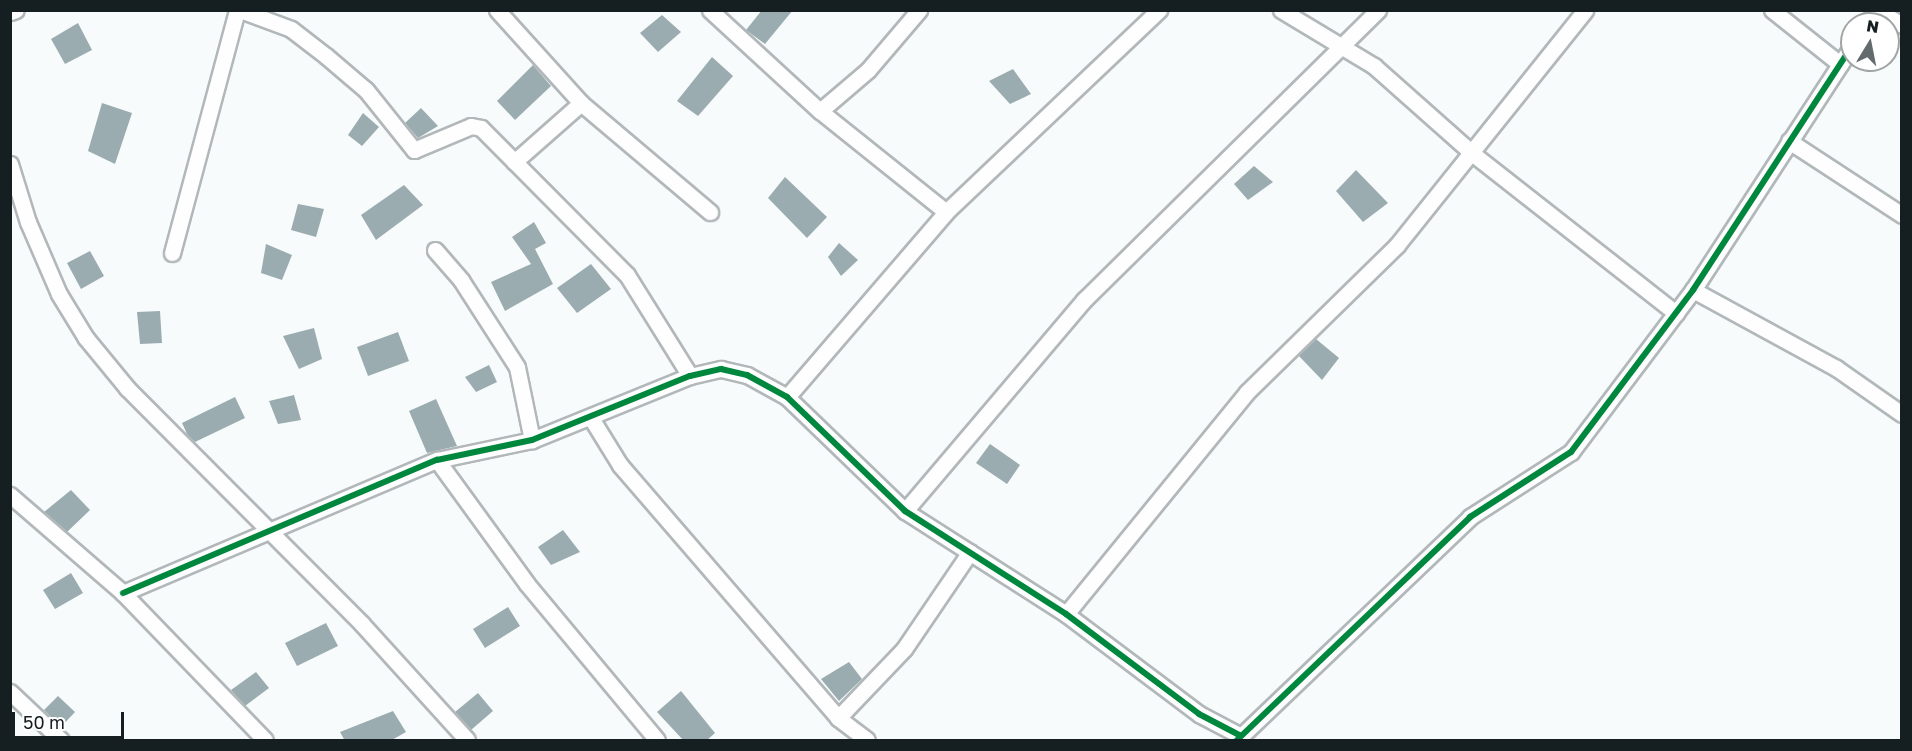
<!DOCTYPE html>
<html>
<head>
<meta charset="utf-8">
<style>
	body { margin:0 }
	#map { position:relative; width:1912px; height:751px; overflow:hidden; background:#f8fbfc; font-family:"Golos Text",sans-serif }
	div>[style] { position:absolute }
	.building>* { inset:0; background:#9aacb0 }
	.roads { filter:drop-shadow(2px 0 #b2b8ba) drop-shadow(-2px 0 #b2b8ba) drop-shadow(0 2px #b2b8ba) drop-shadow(0 -2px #b2b8ba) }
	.minor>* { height:15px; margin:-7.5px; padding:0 7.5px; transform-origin:7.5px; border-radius:7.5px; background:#fefeff }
	.cycleway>* { height:6px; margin:-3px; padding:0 3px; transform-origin:3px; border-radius:3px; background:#00873e }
	span { translate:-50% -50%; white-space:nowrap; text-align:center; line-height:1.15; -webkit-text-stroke:5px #fff; paint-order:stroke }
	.frame { position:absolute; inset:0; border:12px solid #151e21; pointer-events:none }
	.north { position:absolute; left:1840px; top:12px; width:60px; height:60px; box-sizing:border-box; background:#fff; border:2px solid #a1a5a6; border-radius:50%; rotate:10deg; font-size:16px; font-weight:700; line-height:24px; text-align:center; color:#151e21 }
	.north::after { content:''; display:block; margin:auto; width:21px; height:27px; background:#646b6e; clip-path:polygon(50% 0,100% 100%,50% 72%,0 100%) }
	.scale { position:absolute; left:12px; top:712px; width:112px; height:27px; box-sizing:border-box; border:3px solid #151e21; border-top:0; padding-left:8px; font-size:18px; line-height:21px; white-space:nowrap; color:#151e21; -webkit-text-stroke:4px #fff; paint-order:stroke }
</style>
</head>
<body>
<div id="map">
	<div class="building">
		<div style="clip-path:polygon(762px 10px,793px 10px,765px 44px,746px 30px)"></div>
		<div style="clip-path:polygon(662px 15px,681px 32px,658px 52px,640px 33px)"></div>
		<div style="clip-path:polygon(78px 23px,92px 50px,65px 64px,51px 39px)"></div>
		<div style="clip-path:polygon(712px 57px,733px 76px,698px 116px,677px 101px)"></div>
		<div style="clip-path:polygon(533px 65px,551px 86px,515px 120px,497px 101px)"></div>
		<div style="clip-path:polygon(1013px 69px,1031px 94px,1010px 104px,989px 81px)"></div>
		<div style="clip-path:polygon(102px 103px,132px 113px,115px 164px,88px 151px)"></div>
		<div style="clip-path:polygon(421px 108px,438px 126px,418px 138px,405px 123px)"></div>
		<div style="clip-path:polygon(363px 113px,379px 127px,362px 146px,348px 135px)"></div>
		<div style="clip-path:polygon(1254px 166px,1273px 182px,1248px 200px,1234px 184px)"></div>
		<div style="clip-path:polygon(1356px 170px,1388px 203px,1363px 222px,1336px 191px)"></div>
		<div style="clip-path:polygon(785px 177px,827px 217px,807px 238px,768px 198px)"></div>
		<div style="clip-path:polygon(404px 185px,423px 205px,376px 240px,361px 215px)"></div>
		<div style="clip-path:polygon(298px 204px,324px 209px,316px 237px,291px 230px)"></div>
		<div style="clip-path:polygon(534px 222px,546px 243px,535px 249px,553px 284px,505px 311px,491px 282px,531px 264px,512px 237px)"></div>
		<div style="clip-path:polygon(839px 243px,858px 260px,841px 276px,828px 257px)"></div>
		<div style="clip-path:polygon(266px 244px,292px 255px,282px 280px,261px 273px)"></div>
		<div style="clip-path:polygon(90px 251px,104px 276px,81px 289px,67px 263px)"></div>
		<div style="clip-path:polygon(591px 264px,611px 289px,577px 313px,557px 288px)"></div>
		<div style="clip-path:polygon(160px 311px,162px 343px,140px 344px,137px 312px)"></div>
		<div style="clip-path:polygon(314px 328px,322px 359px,299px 369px,283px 336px)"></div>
		<div style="clip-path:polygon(398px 332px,409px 361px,368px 376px,357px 347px)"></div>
		<div style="clip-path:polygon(1316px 339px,1339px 358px,1322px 380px,1298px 355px)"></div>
		<div style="clip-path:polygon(489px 365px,497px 382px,476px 392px,465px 377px)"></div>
		<div style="clip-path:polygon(294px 395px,301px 420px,278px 424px,269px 401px)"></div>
		<div style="clip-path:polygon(235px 397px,245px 418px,195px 442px,188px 436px,182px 423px)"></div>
		<div style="clip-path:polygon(436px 399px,457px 446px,427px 453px,409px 411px)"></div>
		<div style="clip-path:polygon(990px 444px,1020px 465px,1007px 484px,976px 463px)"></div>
		<div style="clip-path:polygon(71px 490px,90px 510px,67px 532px,44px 512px)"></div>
		<div style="clip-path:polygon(563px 530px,580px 552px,551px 565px,538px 547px)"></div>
		<div style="clip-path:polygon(71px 573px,83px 593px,55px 609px,43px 590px)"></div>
		<div style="clip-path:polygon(508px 607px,520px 626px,485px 648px,473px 629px)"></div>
		<div style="clip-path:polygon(326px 623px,338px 646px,297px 666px,285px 643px)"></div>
		<div style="clip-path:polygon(849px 662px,862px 679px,839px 701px,821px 679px)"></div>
		<div style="clip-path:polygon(256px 672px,269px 688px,245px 706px,231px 690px)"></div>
		<div style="clip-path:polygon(681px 691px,715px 733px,706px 741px,684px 741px,657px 712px)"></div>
		<div style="clip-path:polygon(478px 693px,493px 711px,471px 730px,455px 712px)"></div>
		<div style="clip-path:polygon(58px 696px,75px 712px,61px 727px,44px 710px)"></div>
		<div style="clip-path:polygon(393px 711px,406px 732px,390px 741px,345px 741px,340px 732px)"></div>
	</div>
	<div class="roads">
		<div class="minor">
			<div style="left:240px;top:10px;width:54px;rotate:20.4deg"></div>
			<div style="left:291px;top:29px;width:44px;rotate:37.6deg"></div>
			<div style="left:326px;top:56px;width:52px;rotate:40.4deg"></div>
			<div style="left:366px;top:90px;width:77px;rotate:51.3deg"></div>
			<div style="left:414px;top:150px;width:62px;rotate:-22.8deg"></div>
			<div style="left:471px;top:126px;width:10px;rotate:11deg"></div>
			<div style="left:481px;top:128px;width:207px;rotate:45.2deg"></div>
			<div style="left:627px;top:275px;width:119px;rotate:58deg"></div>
			<div style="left:497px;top:10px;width:125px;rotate:47.9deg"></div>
			<div style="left:581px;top:103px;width:89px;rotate:138.6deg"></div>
			<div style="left:710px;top:10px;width:149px;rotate:42.6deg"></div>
			<div style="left:820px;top:111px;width:161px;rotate:38.7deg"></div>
			<div style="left:1281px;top:10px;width:109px;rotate:31.1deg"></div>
			<div style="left:1374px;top:66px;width:132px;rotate:41.6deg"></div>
			<div style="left:1473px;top:154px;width:258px;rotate:38.1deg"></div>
			<div style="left:1772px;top:10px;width:87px;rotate:38.5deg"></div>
			<div style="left:1877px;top:10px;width:29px;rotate:31deg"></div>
			<div style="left:10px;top:12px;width:6px;rotate:-18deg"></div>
			<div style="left:1867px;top:24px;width:17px;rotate:-57deg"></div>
			<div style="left:581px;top:103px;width:169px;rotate:40.2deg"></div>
			<div style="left:820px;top:111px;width:63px;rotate:-40.5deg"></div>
			<div style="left:868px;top:70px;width:79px;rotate:-49.6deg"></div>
			<div style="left:1789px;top:141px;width:135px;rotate:33.2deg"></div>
			<div style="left:10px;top:164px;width:61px;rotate:72.8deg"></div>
			<div style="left:28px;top:222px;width:78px;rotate:66.7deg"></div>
			<div style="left:59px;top:294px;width:52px;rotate:58.5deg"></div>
			<div style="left:86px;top:338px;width:65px;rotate:50.6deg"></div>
			<div style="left:127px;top:388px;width:333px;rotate:45.1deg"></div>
			<div style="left:362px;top:624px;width:156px;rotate:47.8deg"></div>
			<div style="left:435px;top:250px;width:40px;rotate:49deg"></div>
			<div style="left:461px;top:280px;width:103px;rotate:57.2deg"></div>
			<div style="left:517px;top:367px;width:75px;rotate:78.4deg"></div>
			<div style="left:172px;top:253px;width:252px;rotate:-75deg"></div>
			<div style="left:1693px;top:290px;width:163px;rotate:28.6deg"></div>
			<div style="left:1836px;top:368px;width:80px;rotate:34.9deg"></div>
			<div style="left:787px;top:397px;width:244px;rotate:-49.3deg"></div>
			<div style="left:946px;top:212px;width:294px;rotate:-43.5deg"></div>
			<div style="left:591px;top:418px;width:55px;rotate:58.3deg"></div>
			<div style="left:620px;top:465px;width:334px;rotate:49.2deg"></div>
			<div style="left:838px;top:718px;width:36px;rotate:37deg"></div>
			<div style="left:437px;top:460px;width:153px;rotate:54deg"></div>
			<div style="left:527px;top:584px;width:203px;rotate:50.2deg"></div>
			<div style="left:10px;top:495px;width:150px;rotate:40.9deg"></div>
			<div style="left:123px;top:593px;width:204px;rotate:46deg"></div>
			<div style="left:905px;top:511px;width:277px;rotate:-49.7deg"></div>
			<div style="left:1084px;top:300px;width:413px;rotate:-44.6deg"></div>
			<div style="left:123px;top:593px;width:341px;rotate:-23deg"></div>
			<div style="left:437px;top:460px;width:97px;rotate:-11.9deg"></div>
			<div style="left:532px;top:440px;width:170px;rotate:-22.1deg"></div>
			<div style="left:690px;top:376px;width:32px;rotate:-13deg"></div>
			<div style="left:721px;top:369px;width:27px;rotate:13deg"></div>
			<div style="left:747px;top:375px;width:46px;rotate:28.8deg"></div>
			<div style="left:787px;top:397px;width:164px;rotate:44deg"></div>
			<div style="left:905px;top:511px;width:191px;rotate:32.6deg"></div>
			<div style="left:1066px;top:614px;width:166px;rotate:36.9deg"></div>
			<div style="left:1199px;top:714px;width:47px;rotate:27.6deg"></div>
			<div style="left:1066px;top:614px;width:286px;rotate:-50.8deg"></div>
			<div style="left:1247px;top:392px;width:210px;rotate:-44.4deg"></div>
			<div style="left:1397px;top:245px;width:301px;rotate:-51.3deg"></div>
			<div style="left:10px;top:692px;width:70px;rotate:43.3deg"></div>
			<div style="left:838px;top:718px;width:95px;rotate:-46.3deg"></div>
			<div style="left:904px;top:649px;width:117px;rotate:-55.8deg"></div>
			<div style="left:1237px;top:740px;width:323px;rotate:-43.7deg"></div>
			<div style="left:1470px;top:517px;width:120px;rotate:-32.8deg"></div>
			<div style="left:1571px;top:452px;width:203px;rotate:-53deg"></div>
			<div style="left:1693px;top:290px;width:291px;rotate:-56.9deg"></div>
		</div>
	</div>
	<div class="cycleway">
		<div style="left:123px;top:593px;width:341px;rotate:-23deg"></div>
		<div style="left:437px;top:460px;width:97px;rotate:-11.9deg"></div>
		<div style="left:532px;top:440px;width:170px;rotate:-22.1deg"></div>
		<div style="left:690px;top:376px;width:32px;rotate:-13deg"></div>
		<div style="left:721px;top:369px;width:27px;rotate:13deg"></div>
		<div style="left:747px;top:375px;width:46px;rotate:28.8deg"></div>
		<div style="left:787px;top:397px;width:164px;rotate:44deg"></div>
		<div style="left:905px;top:511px;width:191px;rotate:32.6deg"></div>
		<div style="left:1066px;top:614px;width:166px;rotate:36.9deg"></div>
		<div style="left:1199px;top:714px;width:47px;rotate:27.6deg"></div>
		<div style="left:1237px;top:740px;width:323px;rotate:-43.7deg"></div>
		<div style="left:1470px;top:517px;width:120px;rotate:-32.8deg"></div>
		<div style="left:1571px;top:452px;width:203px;rotate:-53deg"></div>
		<div style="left:1693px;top:290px;width:291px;rotate:-56.9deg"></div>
	</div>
	<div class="frame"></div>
	<div class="north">N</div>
	<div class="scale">50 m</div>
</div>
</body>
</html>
